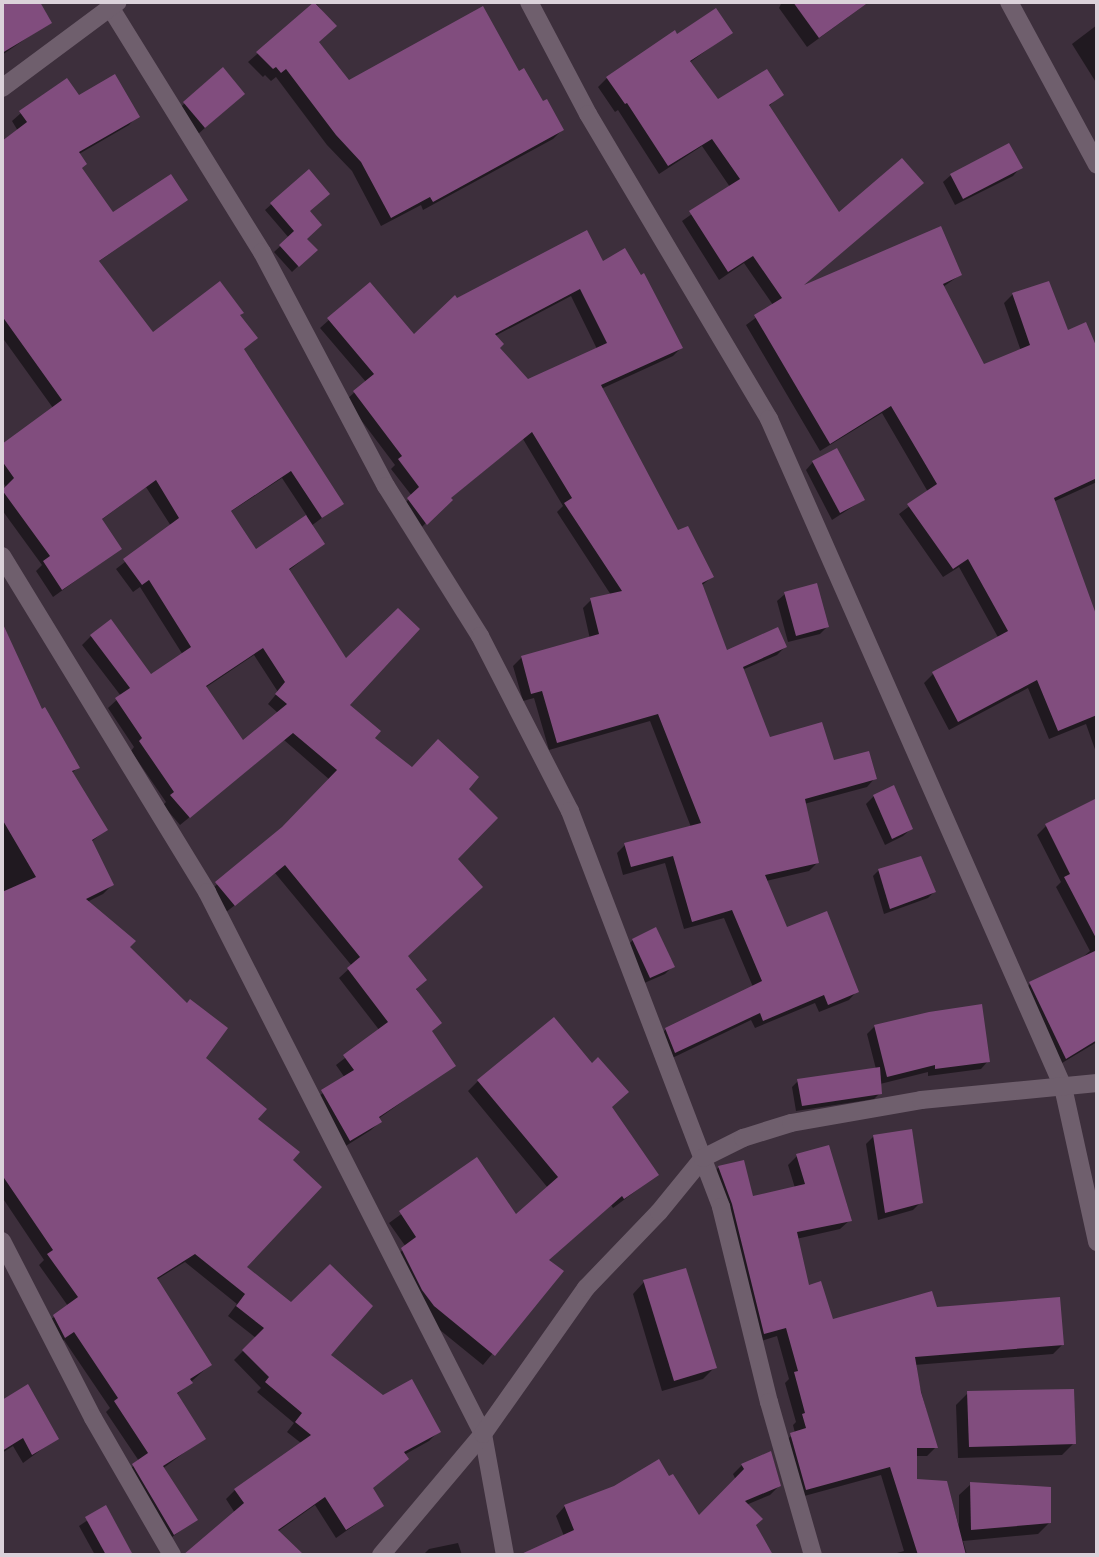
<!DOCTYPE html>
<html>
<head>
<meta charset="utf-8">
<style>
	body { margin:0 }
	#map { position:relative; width:1099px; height:1557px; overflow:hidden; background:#3d2f3c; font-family:Ubuntu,sans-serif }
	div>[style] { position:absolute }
	.shadow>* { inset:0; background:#0007 }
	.building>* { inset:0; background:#814d7e }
	.minor>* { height:18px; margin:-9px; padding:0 9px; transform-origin:9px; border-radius:9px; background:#6f5f6d }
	span { translate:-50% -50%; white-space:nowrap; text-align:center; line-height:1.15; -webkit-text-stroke:5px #3d2f3c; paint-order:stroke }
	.frame { position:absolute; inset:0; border:4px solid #dbd2da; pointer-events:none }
</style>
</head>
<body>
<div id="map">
	<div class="shadow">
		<div style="clip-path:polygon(2px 2px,39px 2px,50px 22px,2px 55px)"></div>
		<div style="clip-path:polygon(782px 2px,869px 2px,807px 47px,779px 8px)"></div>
		<div style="clip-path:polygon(316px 3px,334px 26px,317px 42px,349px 82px,518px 73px,562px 130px,553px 139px,423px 210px,421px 205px,381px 226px,352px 171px,327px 145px,276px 77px,271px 81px,265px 75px,263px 77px,248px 62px)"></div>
		<div style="clip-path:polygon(1097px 25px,1097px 84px,1072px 44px)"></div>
		<div style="clip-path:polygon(730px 33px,689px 63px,718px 101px,781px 95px,768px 107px,800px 288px,960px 275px,943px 287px,983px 366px,1021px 351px,1004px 303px,1013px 294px,1067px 332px,1085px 324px,1097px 353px,1097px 482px,1053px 502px,1097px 619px,1097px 755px,1086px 724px,1049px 739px,1028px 688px,949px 730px,924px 683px,933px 674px,999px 639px,959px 567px,943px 577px,899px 514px,928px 492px,882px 413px,820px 451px,746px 325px,773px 305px,744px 263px,719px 280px,682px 221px,730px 187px,702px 146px,659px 174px,618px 110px,615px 112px,598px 87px,607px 78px,677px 36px)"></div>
		<div style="clip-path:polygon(223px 70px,235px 101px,197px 135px,176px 111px)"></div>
		<div style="clip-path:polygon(evenodd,78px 97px,137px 116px,129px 125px,79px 154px,80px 169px,113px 214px,186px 200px,98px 262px,152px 334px,238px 316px,242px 350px,342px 503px,311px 526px,323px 544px,288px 571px,348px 706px,372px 738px,412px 769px,466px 789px,455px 859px,406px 956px,431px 1032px,454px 1065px,378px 1119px,380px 1122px,371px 1130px,341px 1149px,313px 1100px,345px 1078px,336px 1065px,380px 1031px,339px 978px,352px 966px,275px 873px,225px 913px,208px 892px,282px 830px,330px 780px,284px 740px,180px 825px,163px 805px,166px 802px,131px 751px,134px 747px,108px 708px,121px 696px,82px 645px,91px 636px,151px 676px,183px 655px,140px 587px,133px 592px,116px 569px,171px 526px,146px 487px,101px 520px,120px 549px,53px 597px,36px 571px,42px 565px,2px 510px,2px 490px,6px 487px,2px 481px,2px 446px,53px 408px,2px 337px,2px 143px,18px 131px,12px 121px,21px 113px,78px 97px,282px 478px,307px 516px,255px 551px,230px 512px,282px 478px,78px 97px,254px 655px,278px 692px,268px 704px,278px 713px,242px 742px,205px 688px,254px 655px)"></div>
		<div style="clip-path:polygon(1020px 168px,1013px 176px,955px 205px,943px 182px,951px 175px)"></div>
		<div style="clip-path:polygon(309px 171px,304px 239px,315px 250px,292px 272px,274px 252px,289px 238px,265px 210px)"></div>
		<div style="clip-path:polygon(evenodd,602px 264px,681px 348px,673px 356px,601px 389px,678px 533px,712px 577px,701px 586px,726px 652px,785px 647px,777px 655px,742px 670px,769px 739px,875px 778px,867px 787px,804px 804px,817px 863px,809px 871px,766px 881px,786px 930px,857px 991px,849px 1000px,819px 1012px,815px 1003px,755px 1028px,751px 1020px,666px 1061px,658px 1038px,666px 1029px,753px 987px,724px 918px,684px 929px,665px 863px,623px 875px,617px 853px,625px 845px,691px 827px,650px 721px,549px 750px,534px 698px,523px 701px,513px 666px,522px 657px,590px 639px,583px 608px,591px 600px,611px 595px,557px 512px,563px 506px,523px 439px,449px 499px,417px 532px,400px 508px,412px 496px,391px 469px,395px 465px,346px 400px,366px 382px,320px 328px,369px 284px,414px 337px,457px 300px,602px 264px,571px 296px,597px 349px,528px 381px,497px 349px,495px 336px,571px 296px)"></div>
		<div style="clip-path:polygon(813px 462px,863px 500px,832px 520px,806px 470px)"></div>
		<div style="clip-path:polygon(785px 594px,827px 627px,820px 634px,788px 642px,777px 601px)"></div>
		<div style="clip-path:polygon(2px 629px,41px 711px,78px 767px,72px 773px,106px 830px,91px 842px,112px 885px,103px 894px,87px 902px,128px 948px,203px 1059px,291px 1161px,244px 1267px,329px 1356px,383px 1397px,438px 1432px,429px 1441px,404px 1455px,407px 1459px,371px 1489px,382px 1506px,336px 1538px,315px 1505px,277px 1532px,301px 1555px,187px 1555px,235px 1513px,226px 1499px,235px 1490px,301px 1443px,287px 1432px,294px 1423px,257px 1392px,261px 1388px,234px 1360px,256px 1338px,228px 1316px,237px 1304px,185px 1262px,156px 1280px,210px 1365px,176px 1395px,204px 1438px,162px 1469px,195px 1520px,164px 1543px,124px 1474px,139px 1461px,106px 1412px,110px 1408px,64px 1340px,55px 1346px,44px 1325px,68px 1306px,39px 1265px,44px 1260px,2px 1197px)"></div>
		<div style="clip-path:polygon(874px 796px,911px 829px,903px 836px,885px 845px,866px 804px)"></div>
		<div style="clip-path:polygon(1097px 800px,1097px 1042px,1057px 1066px,1022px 993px,1030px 984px,1077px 962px,1090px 951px,1056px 887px,1061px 882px,1037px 835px,1046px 826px)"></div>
		<div style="clip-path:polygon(879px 870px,934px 892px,928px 898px,884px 914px,873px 876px)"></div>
		<div style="clip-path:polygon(633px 940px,673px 966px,665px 974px,642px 984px,625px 948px)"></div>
		<div style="clip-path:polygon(875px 1026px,988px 1061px,981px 1069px,928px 1076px,928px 1072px,880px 1084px,880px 1093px,874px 1099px,796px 1111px,792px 1087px,798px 1081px,876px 1069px,867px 1034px)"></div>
		<div style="clip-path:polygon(591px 1066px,610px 1107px,657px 1175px,613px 1208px,611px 1205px,548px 1260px,561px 1271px,483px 1365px,424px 1317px,392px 1260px,406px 1247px,389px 1223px,476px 1160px,515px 1216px,548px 1188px,468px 1091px,478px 1081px)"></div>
		<div style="clip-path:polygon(874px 1136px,921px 1202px,913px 1210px,878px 1220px,866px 1144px)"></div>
		<div style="clip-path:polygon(797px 1156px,850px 1220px,840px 1229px,796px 1239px,808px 1287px,831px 1321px,936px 1309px,1062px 1345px,1053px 1354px,914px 1365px,936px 1447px,927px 1456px,915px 1456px,915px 1481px,946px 1482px,959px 1526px,959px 1495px,971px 1484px,1050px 1522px,1038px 1534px,963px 1541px,967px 1555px,890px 1555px,904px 1551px,881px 1475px,797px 1498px,781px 1444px,795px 1433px,793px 1425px,796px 1422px,785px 1383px,789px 1379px,777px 1336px,755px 1343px,709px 1177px,718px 1168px,743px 1162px,752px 1198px,795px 1188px,788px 1165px)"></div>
		<div style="clip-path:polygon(644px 1282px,715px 1367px,703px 1379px,662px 1391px,633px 1294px)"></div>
		<div style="clip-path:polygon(27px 1387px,57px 1438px,23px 1463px,13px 1446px,2px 1453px,2px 1402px)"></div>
		<div style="clip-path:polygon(968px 1393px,1074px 1443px,1062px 1455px,958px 1458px,956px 1405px)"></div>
		<div style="clip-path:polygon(742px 1465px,779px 1486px,770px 1495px,746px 1505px,771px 1555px,523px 1555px,564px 1536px,556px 1516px,565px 1506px,698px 1518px,736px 1480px,733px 1474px)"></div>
		<div style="clip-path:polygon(106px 1508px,131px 1555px,95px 1555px,79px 1526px)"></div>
		<div style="clip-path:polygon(458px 1543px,462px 1555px,423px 1555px,429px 1549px)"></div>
	</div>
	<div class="building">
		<div style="clip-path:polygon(2px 2px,40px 2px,52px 23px,2px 53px)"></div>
		<div style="clip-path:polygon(314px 2px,337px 26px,319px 42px,349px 80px,483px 6px,519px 71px,524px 68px,543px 101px,547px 99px,564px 130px,433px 202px,430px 197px,391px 218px,361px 162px,336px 135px,286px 69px,281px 73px,276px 67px,273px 69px,256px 52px)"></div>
		<div style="clip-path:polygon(793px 2px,869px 2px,819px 38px)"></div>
		<div style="clip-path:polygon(716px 8px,733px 33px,690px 61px,718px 99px,767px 69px,784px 95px,769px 105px,839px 212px,902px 158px,924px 183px,804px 285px,941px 226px,962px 275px,943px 284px,984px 364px,1030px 345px,1012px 293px,1049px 281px,1068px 330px,1086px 322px,1097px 348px,1097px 478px,1054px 498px,1097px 617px,1097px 715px,1058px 731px,1037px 680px,958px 722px,932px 672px,1008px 631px,968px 559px,953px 569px,907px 504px,937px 484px,891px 406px,830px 444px,754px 315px,782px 298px,753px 256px,728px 272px,689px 211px,740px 179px,712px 139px,668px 166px,627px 103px,625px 104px,606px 77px,675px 30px,677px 34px)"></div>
		<div style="clip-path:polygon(223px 67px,245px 94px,205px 128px,183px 102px)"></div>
		<div style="clip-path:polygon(evenodd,115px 74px,140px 117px,79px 152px,87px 164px,82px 168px,113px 212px,171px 174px,188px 200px,99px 261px,153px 332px,220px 281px,244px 313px,240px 315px,258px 338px,244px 349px,344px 504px,322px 518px,291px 471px,231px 511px,256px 549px,306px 515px,325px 544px,289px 569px,346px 658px,398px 608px,420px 629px,350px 705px,381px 731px,375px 738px,412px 767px,438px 739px,479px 777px,469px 789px,498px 818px,458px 859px,483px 887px,408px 956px,427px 980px,416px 989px,442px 1023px,432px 1031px,456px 1066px,379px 1117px,382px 1122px,350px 1141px,321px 1090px,354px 1070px,343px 1055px,388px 1022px,347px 968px,360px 957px,285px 865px,235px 906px,215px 882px,282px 827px,337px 770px,293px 733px,190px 818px,170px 795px,174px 792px,139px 741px,142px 738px,115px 698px,130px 688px,90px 635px,111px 619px,151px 674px,191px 647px,149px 580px,142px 585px,123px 559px,179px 518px,156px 480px,102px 519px,122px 549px,62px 590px,43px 561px,50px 556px,2px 490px,14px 478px,2px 461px,2px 444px,62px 400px,2px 316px,2px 141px,27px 122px,19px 111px,67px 78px,79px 95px,115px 74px,263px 648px,285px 682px,275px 694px,287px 704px,243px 740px,206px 686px,263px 648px)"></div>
		<div style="clip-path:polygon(1009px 143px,1023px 168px,963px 199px,950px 174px)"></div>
		<div style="clip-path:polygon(309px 169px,330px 194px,310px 211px,322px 225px,307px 239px,318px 250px,299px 267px,279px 245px,294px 231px,270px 203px)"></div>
		<div style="clip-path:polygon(evenodd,587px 230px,603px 261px,625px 248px,641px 275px,644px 273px,683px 348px,601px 385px,678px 530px,688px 526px,714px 577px,702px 583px,727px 650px,778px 627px,787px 647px,743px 667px,770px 737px,822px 722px,834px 760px,869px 751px,877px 779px,805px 799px,819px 863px,765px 875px,787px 927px,827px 911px,859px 992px,828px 1005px,824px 995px,763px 1021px,760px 1013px,675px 1053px,665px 1028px,762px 981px,732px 910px,692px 922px,673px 856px,631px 867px,624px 843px,701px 823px,658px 714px,557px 743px,542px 691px,531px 694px,521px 656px,599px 634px,590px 598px,622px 591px,564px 503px,572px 498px,532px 432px,451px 498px,453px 500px,427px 525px,407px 498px,419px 487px,398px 459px,402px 456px,353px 391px,374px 374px,327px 318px,370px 282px,414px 334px,455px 295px,457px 298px,587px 230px,580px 289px,607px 343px,528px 379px,500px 348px,504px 344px,495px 334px,580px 289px)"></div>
		<div style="clip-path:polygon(837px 448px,865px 500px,840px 513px,812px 461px)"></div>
		<div style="clip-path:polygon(817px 583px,829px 627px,796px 636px,784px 592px)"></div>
		<div style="clip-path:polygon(2px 622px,42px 709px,45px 707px,80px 768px,72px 771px,108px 830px,92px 840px,114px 885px,86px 899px,136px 941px,130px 947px,187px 1003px,190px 999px,228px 1028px,206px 1058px,267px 1109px,258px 1119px,300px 1152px,293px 1160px,322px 1187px,247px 1267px,291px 1302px,330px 1264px,373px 1306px,331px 1355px,383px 1395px,412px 1379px,441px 1432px,404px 1452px,409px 1459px,373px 1488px,384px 1506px,346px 1530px,325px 1497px,278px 1530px,304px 1555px,183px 1555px,244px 1503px,234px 1489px,311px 1435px,295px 1422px,302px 1413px,265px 1382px,269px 1377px,242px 1350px,264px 1328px,236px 1306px,245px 1294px,195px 1254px,157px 1278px,212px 1365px,190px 1379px,193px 1383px,177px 1393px,206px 1439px,163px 1466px,198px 1520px,174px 1535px,132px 1464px,148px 1453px,114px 1401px,118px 1398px,74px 1332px,65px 1338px,53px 1315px,78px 1297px,47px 1254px,53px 1250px,2px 1175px,2px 892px,36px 877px,2px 819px)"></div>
		<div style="clip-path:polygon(894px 785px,913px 829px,892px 839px,873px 795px)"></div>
		<div style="clip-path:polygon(1097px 798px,1097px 940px,1064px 877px,1070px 874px,1045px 824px)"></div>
		<div style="clip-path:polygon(921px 856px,936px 892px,890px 909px,878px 869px)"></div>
		<div style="clip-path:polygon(656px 927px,675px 967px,650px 978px,632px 939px)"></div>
		<div style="clip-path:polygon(1097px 950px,1097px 1040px,1066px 1059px,1029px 982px)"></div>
		<div style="clip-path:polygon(982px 1004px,990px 1062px,935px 1069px,935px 1065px,887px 1077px,874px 1025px,929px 1012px)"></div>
		<div style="clip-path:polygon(554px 1017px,592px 1063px,598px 1057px,629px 1092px,612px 1107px,659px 1175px,624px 1199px,622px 1196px,549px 1260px,564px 1271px,495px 1356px,434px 1306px,422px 1290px,401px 1248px,416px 1237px,399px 1211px,477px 1157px,516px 1214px,558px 1177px,477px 1080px)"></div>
		<div style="clip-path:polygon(880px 1067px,882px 1094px,802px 1106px,797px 1079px)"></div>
		<div style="clip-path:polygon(912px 1129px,923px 1203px,885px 1213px,873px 1135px)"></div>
		<div style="clip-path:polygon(829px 1145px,852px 1221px,797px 1232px,809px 1285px,821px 1281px,833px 1319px,932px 1291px,937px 1307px,1060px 1297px,1064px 1345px,915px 1357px,921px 1392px,938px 1448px,917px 1448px,917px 1479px,947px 1481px,966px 1555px,918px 1555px,890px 1467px,806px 1490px,790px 1433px,806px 1428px,802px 1414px,805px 1413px,794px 1372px,798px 1371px,786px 1328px,764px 1334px,732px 1204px,718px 1166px,744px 1160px,753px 1196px,805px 1184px,796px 1154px)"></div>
		<div style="clip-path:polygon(686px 1268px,717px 1368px,674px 1381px,643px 1280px)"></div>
		<div style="clip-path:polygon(28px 1384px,59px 1439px,32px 1455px,23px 1438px,2px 1451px,2px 1400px)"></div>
		<div style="clip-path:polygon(1074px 1389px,1076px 1444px,969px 1447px,967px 1391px)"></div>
		<div style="clip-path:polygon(771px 1451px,781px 1486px,745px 1501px,763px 1519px,756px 1525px,773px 1555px,519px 1555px,574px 1530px,564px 1505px,614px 1486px,659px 1459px,669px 1476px,673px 1474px,699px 1515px,744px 1469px,741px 1464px)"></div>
		<div style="clip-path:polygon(970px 1482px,1051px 1487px,1051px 1523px,971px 1530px)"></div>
		<div style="clip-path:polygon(106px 1505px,133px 1555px,106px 1555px,85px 1517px)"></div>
	</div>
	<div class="minor">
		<div style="left:529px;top:2px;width:127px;rotate:62.2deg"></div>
		<div style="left:588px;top:114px;width:355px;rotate:59.3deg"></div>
		<div style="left:769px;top:419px;width:730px;rotate:66.24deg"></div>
		<div style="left:1063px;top:1087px;width:159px;rotate:77.6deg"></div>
		<div style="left:1009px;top:2px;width:185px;rotate:61.6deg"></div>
		<div style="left:110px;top:7px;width:288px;rotate:58.2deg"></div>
		<div style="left:262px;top:252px;width:265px;rotate:62.1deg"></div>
		<div style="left:386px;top:486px;width:177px;rotate:57.9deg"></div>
		<div style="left:480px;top:636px;width:197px;rotate:62.8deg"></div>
		<div style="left:570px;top:811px;width:424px;rotate:69.1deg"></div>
		<div style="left:721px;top:1207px;width:201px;rotate:76.2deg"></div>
		<div style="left:769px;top:1402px;width:159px;rotate:74deg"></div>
		<div style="left:2px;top:88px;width:144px;rotate:-36.6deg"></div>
		<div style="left:2px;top:556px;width:394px;rotate:58.6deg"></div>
		<div style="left:207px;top:892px;width:608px;rotate:63.01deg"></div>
		<div style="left:483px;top:1434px;width:123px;rotate:79.7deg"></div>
		<div style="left:2px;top:1241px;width:199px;rotate:62.8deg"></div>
		<div style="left:93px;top:1418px;width:158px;rotate:60deg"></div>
		<div style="left:381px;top:1555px;width:158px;rotate:-49.9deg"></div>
		<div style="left:483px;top:1434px;width:179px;rotate:-54.8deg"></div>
		<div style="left:586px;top:1288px;width:105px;rotate:-46.2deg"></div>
		<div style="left:659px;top:1212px;width:70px;rotate:-50.8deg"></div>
		<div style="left:703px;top:1158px;width:45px;rotate:-26.6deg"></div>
		<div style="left:743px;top:1138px;width:50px;rotate:-17.4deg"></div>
		<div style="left:791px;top:1123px;width:132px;rotate:-10deg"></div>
		<div style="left:921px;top:1100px;width:177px;rotate:-5.5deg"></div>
	</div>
	<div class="frame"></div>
</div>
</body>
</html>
